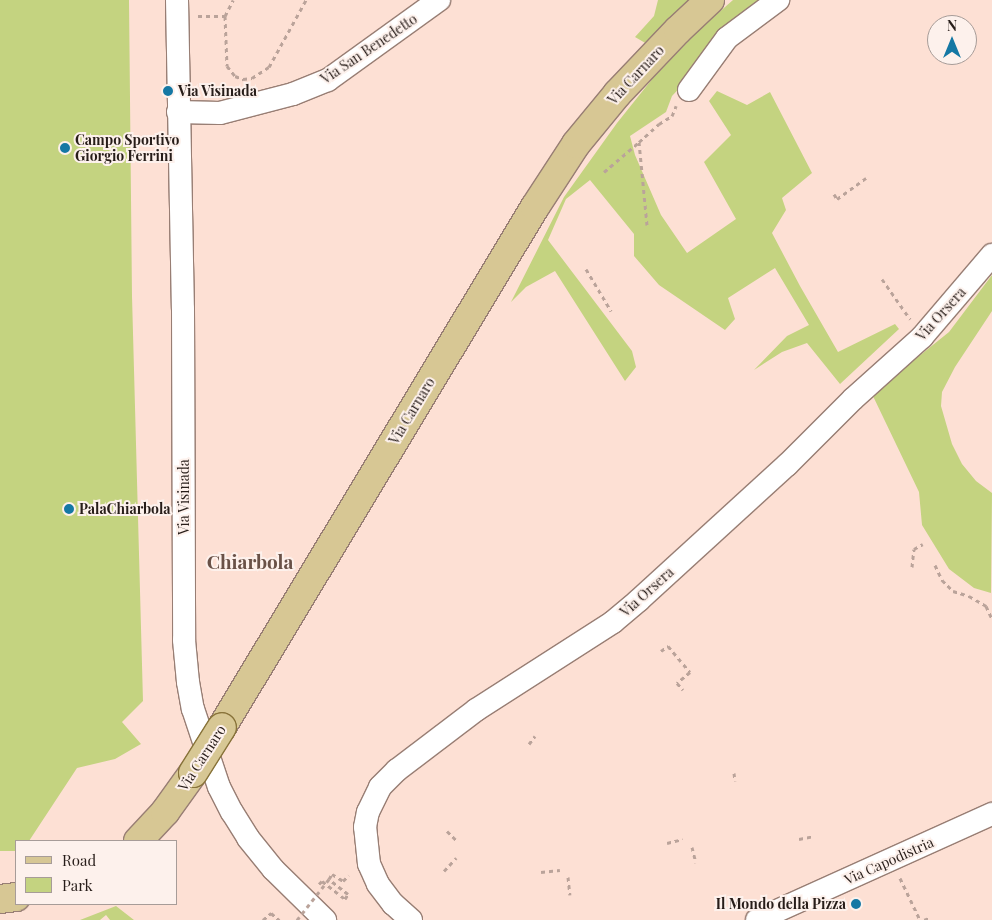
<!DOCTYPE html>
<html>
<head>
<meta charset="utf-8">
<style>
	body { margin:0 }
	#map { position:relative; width:992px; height:920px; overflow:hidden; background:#fde0d4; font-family:"Playfair Display",serif }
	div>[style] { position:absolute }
	.green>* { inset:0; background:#c4d380 }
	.path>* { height:3px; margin-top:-1.5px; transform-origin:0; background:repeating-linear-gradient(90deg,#baa39a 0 4px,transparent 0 8px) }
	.roads { filter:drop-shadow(1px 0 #987e74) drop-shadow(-1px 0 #987e74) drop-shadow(0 1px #987e74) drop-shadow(0 -1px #987e74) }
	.minor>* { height:22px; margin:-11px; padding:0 11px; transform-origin:11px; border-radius:11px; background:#fff }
	.primary>* { height:28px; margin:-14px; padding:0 14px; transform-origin:14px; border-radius:14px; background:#d7c794 }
	.path-bridge>* { height:3px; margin-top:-1.5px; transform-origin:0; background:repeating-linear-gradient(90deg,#baa39a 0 4px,transparent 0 8px) }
	.bridges { filter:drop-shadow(1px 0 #88733a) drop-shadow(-1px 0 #88733a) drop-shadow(0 1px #88733a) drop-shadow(0 -1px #88733a) }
	.primary-bridge>* { height:28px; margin:-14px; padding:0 14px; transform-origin:14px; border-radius:14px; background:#d7c794 }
	.dots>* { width:14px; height:14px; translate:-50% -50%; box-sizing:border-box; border:2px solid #fdf1ec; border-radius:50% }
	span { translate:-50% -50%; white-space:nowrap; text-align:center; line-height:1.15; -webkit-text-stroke:4px #fdf1ec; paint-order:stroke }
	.street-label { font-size:14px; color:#271d19 }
	.poi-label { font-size:14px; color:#271d19; font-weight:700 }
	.left { translate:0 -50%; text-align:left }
	.right { translate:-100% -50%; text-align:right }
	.district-label { font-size:19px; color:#695147; font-weight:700 }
	.legend { position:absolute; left:15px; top:840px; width:162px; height:65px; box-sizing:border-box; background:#fdf1ec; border:1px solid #a79c98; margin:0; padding:6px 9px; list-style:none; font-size:15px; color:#271d19 }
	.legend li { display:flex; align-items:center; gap:10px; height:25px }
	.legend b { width:25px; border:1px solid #a79c98 }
	.north { position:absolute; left:927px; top:15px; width:50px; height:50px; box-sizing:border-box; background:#fdf1ec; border:1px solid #a79c98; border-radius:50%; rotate:0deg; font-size:14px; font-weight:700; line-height:20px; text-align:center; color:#271d19 }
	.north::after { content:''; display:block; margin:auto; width:18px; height:22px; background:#1578a4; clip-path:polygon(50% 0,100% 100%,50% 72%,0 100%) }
</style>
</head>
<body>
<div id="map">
	<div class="green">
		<div style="clip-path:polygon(0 0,129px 0,132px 296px,143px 701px,122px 722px,141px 744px,115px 759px,77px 768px,29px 841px,16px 841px,16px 851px,0 851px)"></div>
		<div style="clip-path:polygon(658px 0,693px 0,647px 44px,635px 37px,654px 16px)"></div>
		<div style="clip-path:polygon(733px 0,763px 0,672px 96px,666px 112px,630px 136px,635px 155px,661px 215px,687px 253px,736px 219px,704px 162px,731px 135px,709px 101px,717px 91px,747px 105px,770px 92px,812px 173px,782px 198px,786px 210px,772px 233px,800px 286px,838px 352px,895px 324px,899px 329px,840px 384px,807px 343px,782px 352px,754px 370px,787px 336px,809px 325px,775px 268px,728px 298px,735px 319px,725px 330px,659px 285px,634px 256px,634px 234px,590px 180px,566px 199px,548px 240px,632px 351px,636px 367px,625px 381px,555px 271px,526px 287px,511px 302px,564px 197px,617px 123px,653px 78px,700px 29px)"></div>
		<div style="clip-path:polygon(992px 275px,992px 311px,955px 367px,942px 392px,941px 406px,952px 444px,962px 464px,976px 481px,992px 493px,991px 593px,974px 588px,949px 569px,922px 525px,919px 492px,872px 394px,949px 332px)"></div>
		<div style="clip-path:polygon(116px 906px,134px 920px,110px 920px,106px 915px,100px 920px,80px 920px)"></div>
	</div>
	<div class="path">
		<div style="left:198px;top:16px;width:27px"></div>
		<div style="left:225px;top:16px;width:50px;rotate:87.7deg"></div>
		<div style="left:227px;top:66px;width:13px;rotate:51deg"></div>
		<div style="left:235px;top:76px;width:9px;rotate:21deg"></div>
		<div style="left:243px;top:79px;width:9px;rotate:-6deg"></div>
		<div style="left:252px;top:78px;width:20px;rotate:-33deg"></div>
		<div style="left:269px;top:67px;width:77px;rotate:-61.1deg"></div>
		<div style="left:225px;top:16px;width:18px;rotate:-63deg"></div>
		<div style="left:604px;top:172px;width:46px;rotate:-40.6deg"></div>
		<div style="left:834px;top:194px;width:6px;rotate:59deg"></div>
		<div style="left:837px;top:199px;width:36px;rotate:-36deg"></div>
		<div style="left:647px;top:225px;width:83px;rotate:-95.5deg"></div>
		<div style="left:639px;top:142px;width:27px;rotate:-42deg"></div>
		<div style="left:659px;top:124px;width:15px;rotate:-32deg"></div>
		<div style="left:672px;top:116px;width:11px;rotate:-68deg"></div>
		<div style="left:586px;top:269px;width:49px;rotate:59.2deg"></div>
		<div style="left:882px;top:279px;width:49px;rotate:55deg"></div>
		<div style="left:935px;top:565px;width:17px;rotate:65deg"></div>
		<div style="left:942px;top:580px;width:16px;rotate:45deg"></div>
		<div style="left:953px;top:591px;width:17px;rotate:17deg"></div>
		<div style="left:969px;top:596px;width:20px;rotate:30deg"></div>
		<div style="left:986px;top:606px;width:14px;rotate:65deg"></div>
		<div style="left:912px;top:567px;width:18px;rotate:-84deg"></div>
		<div style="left:914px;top:549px;width:10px;rotate:-29deg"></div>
		<div style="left:661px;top:651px;width:9px;rotate:-36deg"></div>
		<div style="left:668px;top:646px;width:34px;rotate:50deg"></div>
		<div style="left:690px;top:672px;width:17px;rotate:140deg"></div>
		<div style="left:677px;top:683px;width:9px;rotate:49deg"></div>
		<div style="left:529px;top:744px;width:10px;rotate:-53deg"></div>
		<div style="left:734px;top:773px;width:8px;rotate:83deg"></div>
		<div style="left:447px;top:831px;width:16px;rotate:45deg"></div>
		<div style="left:799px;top:839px;width:15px;rotate:-11deg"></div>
		<div style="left:667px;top:843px;width:16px;rotate:-14deg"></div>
		<div style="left:692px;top:847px;width:16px;rotate:76deg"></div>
		<div style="left:444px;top:871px;width:18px;rotate:-47deg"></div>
		<div style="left:541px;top:872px;width:19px;rotate:-6deg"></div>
		<div style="left:568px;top:877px;width:18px;rotate:84deg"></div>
		<div style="left:900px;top:878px;width:47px;rotate:64.5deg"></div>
		<div style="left:319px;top:884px;width:4px;rotate:-45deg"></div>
		<div style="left:322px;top:881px;width:29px;rotate:38deg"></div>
		<div style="left:345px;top:899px;width:6px;rotate:-59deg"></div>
		<div style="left:348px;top:894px;width:24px;rotate:-142deg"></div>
		<div style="left:329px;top:879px;width:6px;rotate:-59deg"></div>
		<div style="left:332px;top:874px;width:13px;rotate:32deg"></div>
		<div style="left:343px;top:881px;width:8px;rotate:-45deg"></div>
		<div style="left:263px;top:920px;width:11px;rotate:-41deg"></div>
		<div style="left:271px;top:913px;width:11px;rotate:41deg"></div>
		<div style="left:924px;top:920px;width:5px;rotate:-22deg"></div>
	</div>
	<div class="roads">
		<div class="minor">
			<div style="left:177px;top:0;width:309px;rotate:88.9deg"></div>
			<div style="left:183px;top:309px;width:331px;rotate:89.8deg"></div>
			<div style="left:184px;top:640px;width:42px;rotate:84.6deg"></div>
			<div style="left:188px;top:682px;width:27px;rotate:80deg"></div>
			<div style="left:193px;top:709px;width:82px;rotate:71.6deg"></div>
			<div style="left:219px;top:787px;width:28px;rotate:63deg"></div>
			<div style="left:232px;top:812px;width:31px;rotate:58deg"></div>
			<div style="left:248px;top:838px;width:40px;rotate:51deg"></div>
			<div style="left:273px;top:869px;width:73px;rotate:44.4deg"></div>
			<div style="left:689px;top:90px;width:64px;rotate:-53.8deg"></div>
			<div style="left:727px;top:38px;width:64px;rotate:-36.7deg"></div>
			<div style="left:178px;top:112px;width:42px;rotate:1.4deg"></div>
			<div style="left:220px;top:113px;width:75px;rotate:-14.6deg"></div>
			<div style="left:293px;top:94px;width:38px;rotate:-22deg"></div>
			<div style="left:328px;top:80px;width:137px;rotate:-35.8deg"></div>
			<div style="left:411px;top:920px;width:24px;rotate:-138deg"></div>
			<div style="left:393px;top:904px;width:25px;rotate:-127deg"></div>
			<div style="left:378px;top:884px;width:22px;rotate:-114deg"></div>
			<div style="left:369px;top:864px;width:37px;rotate:-96deg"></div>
			<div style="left:365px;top:827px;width:15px;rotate:-79deg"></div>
			<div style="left:368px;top:812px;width:28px;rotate:-64deg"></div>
			<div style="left:380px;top:787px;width:24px;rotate:-45deg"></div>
			<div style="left:397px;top:770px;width:99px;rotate:-37.2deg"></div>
			<div style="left:476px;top:710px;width:163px;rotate:-32.7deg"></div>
			<div style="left:613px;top:622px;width:34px;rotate:-40deg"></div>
			<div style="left:639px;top:600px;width:200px;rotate:-42.4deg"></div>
			<div style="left:787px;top:465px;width:93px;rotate:-45deg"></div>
			<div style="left:853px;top:399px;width:93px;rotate:-41.9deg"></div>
			<div style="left:922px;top:337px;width:108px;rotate:-49.5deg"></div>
			<div style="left:757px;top:920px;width:258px;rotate:-24.3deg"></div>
		</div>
		<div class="primary">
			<div style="left:222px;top:727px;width:607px;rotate:-58.96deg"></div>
			<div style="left:535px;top:207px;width:75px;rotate:-56.9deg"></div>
			<div style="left:576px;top:144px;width:65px;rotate:-50.6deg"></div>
			<div style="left:617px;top:94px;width:88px;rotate:-46.4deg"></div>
			<div style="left:678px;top:30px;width:44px;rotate:-43.2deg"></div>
			<div style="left:138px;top:841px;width:40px;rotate:-47deg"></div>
			<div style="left:165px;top:812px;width:48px;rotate:-54.3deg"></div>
			<div style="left:0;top:899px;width:16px;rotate:-7deg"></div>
		</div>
	</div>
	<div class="path-bridge">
		<div style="left:297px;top:920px;width:52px;rotate:-52deg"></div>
	</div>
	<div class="bridges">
		<div class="primary-bridge">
			<div style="left:193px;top:773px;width:54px;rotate:-57.8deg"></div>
		</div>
	</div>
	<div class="dots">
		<div style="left:168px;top:91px;background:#1578a4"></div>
		<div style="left:65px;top:148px;background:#1578a4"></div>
		<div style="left:69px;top:509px;background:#1578a4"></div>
		<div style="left:856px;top:904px;background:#1578a4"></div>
	</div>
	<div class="street-label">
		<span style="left:369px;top:49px;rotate:-34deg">Via San Benedetto</span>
		<span style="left:636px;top:75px;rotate:-47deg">Via Carnaro</span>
		<span style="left:941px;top:314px;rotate:-48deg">Via Orsera</span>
		<span style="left:412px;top:411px;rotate:-59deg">Via Carnaro</span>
		<span style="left:184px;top:497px;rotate:-90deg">Via Visinada</span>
		<span style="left:647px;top:592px;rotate:-42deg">Via Orsera</span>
		<span style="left:202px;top:758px;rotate:-57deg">Via Carnaro</span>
		<span style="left:889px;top:861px;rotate:-24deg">Via Capodistria</span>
	</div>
	<div class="poi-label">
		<span class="left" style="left:178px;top:91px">Via Visinada</span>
		<span class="left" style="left:75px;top:148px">Campo Sportivo<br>Giorgio Ferrini</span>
		<span class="left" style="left:79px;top:509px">PalaChiarbola</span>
		<span class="right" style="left:846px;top:904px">Il Mondo della Pizza</span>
	</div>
	<div class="district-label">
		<span style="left:250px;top:562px">Chiarbola</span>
	</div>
	<ul class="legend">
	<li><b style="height:6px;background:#d7c794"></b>Road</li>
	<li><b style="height:14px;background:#c4d380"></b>Park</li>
	</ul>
	<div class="north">N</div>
</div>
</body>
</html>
